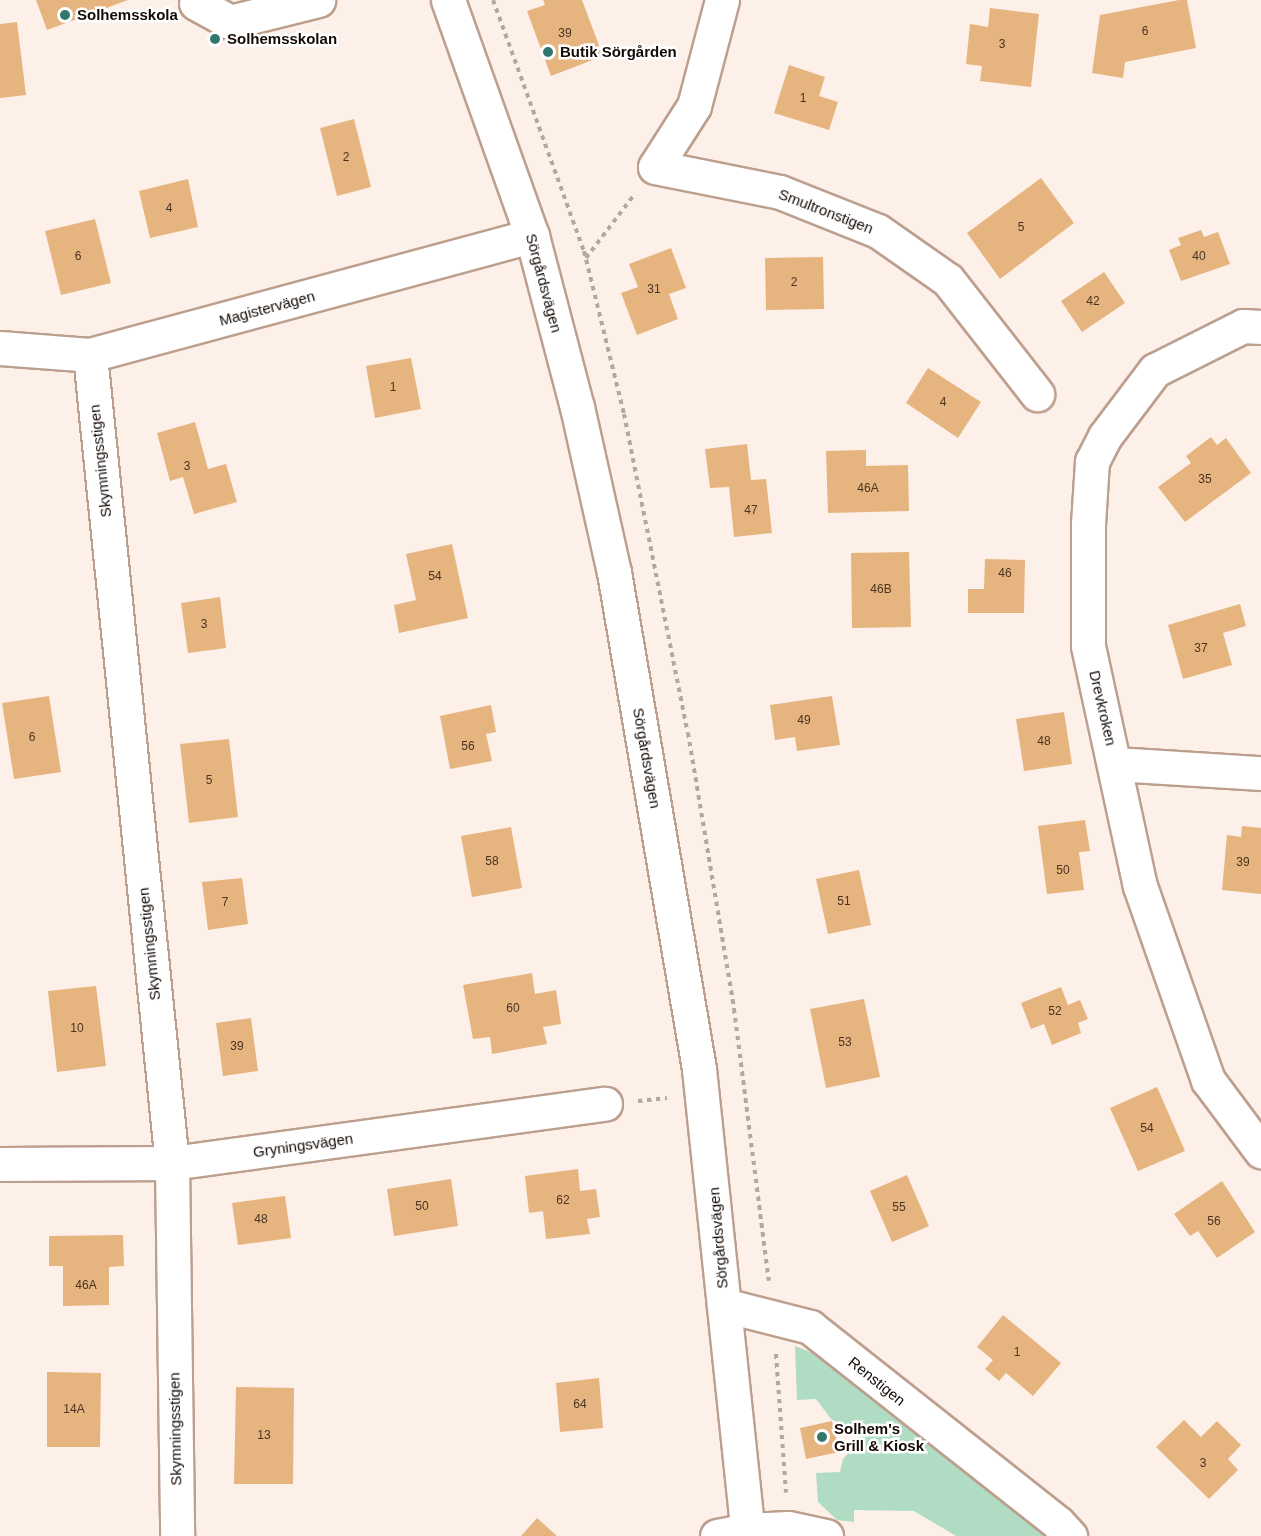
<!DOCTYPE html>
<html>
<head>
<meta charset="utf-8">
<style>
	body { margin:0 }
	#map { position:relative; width:1261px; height:1536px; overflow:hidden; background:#fdf0e9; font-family:Helvetica,sans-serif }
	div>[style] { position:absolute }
	.green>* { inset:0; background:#b0dcc4 }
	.building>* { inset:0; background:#e6b47f }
	.path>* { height:4px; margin-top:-2px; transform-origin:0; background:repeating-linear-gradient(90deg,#b3a7a1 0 4.5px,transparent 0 9px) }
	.roads { filter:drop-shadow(2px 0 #bd9f8e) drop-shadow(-2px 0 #bd9f8e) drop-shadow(0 2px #bd9f8e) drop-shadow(0 -2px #bd9f8e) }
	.minor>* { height:33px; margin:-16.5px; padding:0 16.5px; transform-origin:16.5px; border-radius:16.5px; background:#fff }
	.dots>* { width:16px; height:16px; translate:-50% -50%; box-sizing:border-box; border:3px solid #fff; border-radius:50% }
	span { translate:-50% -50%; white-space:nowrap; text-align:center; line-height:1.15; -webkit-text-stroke:5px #fff; paint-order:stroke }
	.number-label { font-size:12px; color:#483424 }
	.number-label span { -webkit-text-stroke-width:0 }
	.poi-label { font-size:15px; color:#140a05; font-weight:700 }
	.left { translate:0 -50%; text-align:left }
	.street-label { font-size:15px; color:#140a05 }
</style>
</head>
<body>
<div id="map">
	<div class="green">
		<div style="clip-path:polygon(795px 1346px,813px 1353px,1047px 1536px,956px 1536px,914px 1511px,854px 1510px,854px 1522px,837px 1520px,818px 1502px,816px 1473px,840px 1472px,843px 1459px,859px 1441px,857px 1431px,831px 1419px,816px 1399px,797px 1400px)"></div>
	</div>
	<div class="building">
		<div style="clip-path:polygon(36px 0,128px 0,47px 30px)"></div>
		<div style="clip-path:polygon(543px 0,582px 0,603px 56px,551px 76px,527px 11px,545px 5px)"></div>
		<div style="clip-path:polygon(1179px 0,1187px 0,1196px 48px,1125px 62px,1123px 78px,1092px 73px,1100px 15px)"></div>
		<div style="clip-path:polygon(990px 8px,1039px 14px,1031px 87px,980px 81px,982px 66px,966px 64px,970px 24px,988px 27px)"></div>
		<div style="clip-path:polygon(17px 22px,26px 95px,0 98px,0 24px)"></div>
		<div style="clip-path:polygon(789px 65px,825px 77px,819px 96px,838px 102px,829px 130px,774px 113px)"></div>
		<div style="clip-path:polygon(354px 119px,371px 187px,337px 196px,320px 128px)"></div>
		<div style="clip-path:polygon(1041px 178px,1074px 223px,1000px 279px,967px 233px)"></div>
		<div style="clip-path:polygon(188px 179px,198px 227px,150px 238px,139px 191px)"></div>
		<div style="clip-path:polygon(95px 219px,111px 283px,61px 295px,45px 231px)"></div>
		<div style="clip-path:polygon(1201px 230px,1204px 237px,1218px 232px,1230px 264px,1181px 281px,1169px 250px,1181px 245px,1178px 238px)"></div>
		<div style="clip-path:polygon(671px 248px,686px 288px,669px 294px,678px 319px,637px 335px,621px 293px,638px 287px,629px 264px)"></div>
		<div style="clip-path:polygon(823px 257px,824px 309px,766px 310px,765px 258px)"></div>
		<div style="clip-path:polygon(1104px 272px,1125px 303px,1082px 332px,1061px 301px)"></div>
		<div style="clip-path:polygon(411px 358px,421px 409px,375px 418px,366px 366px)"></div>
		<div style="clip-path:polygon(928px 368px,981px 402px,958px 438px,906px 403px)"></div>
		<div style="clip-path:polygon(195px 422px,208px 469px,226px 464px,237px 502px,194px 514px,183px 477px,170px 481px,157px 433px)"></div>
		<div style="clip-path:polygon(1211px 437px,1217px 445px,1226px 438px,1251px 473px,1185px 522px,1158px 487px,1191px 463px,1186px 456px)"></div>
		<div style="clip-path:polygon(747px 444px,751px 480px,766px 479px,772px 533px,734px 537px,729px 487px,710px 488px,705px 449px)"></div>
		<div style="clip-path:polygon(866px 450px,866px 466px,908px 465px,909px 511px,828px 513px,826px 451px)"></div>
		<div style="clip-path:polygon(452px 544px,468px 618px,399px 633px,394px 605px,416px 600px,406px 554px)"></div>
		<div style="clip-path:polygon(909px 552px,911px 627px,852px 628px,851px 553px)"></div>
		<div style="clip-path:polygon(985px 559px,1025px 560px,1024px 613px,968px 613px,968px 589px,984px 589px)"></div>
		<div style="clip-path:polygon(220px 597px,226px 648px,188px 653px,181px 603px)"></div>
		<div style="clip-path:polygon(1240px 604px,1246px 626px,1223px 633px,1232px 665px,1183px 679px,1168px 625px)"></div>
		<div style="clip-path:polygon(49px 696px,61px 772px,14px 779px,2px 703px)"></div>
		<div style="clip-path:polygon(832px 696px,840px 745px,797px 751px,795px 737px,775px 740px,770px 705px)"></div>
		<div style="clip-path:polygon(491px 705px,496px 732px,486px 734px,492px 761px,450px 769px,440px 716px)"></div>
		<div style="clip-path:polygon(1064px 712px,1072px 764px,1024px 771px,1016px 719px)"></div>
		<div style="clip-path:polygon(229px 739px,238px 817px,189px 823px,180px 744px)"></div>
		<div style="clip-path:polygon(1085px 820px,1090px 851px,1079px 852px,1084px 890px,1047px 894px,1038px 826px)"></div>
		<div style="clip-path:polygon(1242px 826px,1261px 828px,1261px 894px,1222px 890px,1227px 835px,1241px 837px)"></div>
		<div style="clip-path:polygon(511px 827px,522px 888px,472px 897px,461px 836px)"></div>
		<div style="clip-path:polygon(859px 870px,871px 925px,828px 934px,816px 879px)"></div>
		<div style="clip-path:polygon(242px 878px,248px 924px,208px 930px,202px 882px)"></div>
		<div style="clip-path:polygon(532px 973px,535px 994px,556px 990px,561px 1024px,543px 1027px,547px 1044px,492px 1054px,490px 1037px,473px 1039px,463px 985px)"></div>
		<div style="clip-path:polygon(96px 986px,106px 1066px,57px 1072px,48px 991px)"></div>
		<div style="clip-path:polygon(1061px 987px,1068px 1005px,1080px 1000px,1088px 1019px,1078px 1023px,1081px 1033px,1052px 1045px,1044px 1024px,1031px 1029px,1021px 1003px)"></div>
		<div style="clip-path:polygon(864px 999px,880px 1077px,826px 1088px,810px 1009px)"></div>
		<div style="clip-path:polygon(251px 1018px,258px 1071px,223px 1076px,216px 1023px)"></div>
		<div style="clip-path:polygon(1157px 1087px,1185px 1151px,1138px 1171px,1110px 1108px)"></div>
		<div style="clip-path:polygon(578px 1169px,580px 1191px,596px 1189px,600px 1217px,587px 1219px,590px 1234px,546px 1239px,543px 1211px,529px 1213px,525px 1176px)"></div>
		<div style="clip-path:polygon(907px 1175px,929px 1226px,892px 1242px,870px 1191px)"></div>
		<div style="clip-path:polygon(451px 1179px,458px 1226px,394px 1236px,387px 1189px)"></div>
		<div style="clip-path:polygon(1222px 1181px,1255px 1232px,1217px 1258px,1198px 1231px,1190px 1236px,1174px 1214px)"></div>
		<div style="clip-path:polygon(285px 1196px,291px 1238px,238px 1245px,232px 1203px)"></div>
		<div style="clip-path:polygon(123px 1235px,124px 1266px,109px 1267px,109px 1305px,63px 1306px,63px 1266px,49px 1266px,49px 1236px)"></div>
		<div style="clip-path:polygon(1003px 1315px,1061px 1363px,1033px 1396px,1006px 1373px,999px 1381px,985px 1369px,993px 1360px,977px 1347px)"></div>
		<div style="clip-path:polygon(47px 1372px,101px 1373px,100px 1447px,47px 1447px)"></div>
		<div style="clip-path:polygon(599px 1378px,603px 1428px,560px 1432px,556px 1383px)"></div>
		<div style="clip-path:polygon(236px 1387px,294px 1388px,293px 1484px,234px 1484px)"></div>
		<div style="clip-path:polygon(1184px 1420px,1201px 1437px,1217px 1421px,1241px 1445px,1228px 1459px,1238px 1470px,1209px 1499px,1156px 1447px)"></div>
		<div style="clip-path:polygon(832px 1421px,839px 1452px,806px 1459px,800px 1428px)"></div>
		<div style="clip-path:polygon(537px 1518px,557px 1536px,521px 1536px)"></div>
	</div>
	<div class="path">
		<div style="left:493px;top:0;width:267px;rotate:70.1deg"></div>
		<div style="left:584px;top:251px;width:168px;rotate:76.2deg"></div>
		<div style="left:624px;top:414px;width:325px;rotate:78.7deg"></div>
		<div style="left:688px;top:733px;width:280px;rotate:80.5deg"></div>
		<div style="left:734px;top:1009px;width:274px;rotate:82.7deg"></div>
		<div style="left:586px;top:258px;width:79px;rotate:-52.7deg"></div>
		<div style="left:638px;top:1101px;width:29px;rotate:-6deg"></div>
		<div style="left:776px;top:1354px;width:139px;rotate:85.9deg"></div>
	</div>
	<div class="roads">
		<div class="minor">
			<div style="left:448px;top:0;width:251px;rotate:70.4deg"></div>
			<div style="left:532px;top:236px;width:177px;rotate:75.3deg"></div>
			<div style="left:577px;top:407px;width:169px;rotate:77.4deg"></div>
			<div style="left:614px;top:572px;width:504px;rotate:80.29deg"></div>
			<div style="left:699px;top:1069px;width:470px;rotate:84deg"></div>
			<div style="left:722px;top:0;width:110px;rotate:104.8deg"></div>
			<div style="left:694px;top:106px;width:72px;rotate:122.6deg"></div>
			<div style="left:655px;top:167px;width:127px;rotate:11.3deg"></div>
			<div style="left:780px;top:192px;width:105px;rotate:21.7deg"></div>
			<div style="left:878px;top:231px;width:85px;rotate:35deg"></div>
			<div style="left:948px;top:280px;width:145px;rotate:52deg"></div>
			<div style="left:196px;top:3px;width:39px;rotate:29deg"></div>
			<div style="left:230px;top:22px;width:91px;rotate:-14deg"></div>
			<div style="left:1261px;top:327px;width:18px;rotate:-177deg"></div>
			<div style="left:1243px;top:326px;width:98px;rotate:153.4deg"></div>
			<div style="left:1155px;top:370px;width:83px;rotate:127.1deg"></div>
			<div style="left:1105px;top:436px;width:28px;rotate:117deg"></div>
			<div style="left:1092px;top:461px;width:63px;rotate:93.6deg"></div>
			<div style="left:1088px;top:524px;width:122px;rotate:90deg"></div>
			<div style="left:1088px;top:646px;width:246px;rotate:77.8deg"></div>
			<div style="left:1140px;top:886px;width:206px;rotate:70.7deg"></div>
			<div style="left:1208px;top:1080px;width:89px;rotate:53.3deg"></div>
			<div style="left:0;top:348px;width:90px;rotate:4.4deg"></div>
			<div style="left:90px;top:355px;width:458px;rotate:-15.1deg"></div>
			<div style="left:90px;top:355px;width:812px;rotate:84.21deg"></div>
			<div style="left:172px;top:1163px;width:373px;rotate:89.2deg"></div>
			<div style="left:1116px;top:764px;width:145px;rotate:3.6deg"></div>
			<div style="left:0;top:1164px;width:172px;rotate:-0.3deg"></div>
			<div style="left:172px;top:1163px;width:437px;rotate:-7.8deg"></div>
			<div style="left:724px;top:1305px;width:89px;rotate:14.3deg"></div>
			<div style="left:810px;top:1327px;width:316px;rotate:38.3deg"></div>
			<div style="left:1058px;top:1523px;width:18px;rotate:47deg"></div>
			<div style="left:717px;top:1536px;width:31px;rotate:-11deg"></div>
			<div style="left:747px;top:1530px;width:41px;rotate:-2.8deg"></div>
			<div style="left:788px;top:1528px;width:39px;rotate:12deg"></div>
		</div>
	</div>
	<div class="dots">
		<div style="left:65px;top:15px;background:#32776d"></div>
		<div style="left:215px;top:39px;background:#32776d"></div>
		<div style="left:548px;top:52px;background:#32776d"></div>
		<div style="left:822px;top:1437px;background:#32776d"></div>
	</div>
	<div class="number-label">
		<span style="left:1145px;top:32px">6</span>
		<span style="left:565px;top:34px">39</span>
		<span style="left:1002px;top:45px">3</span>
		<span style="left:803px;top:99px">1</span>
		<span style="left:346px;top:158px">2</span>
		<span style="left:169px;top:209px">4</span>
		<span style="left:1021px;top:228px">5</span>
		<span style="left:78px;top:257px">6</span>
		<span style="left:1199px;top:257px">40</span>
		<span style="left:794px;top:283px">2</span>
		<span style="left:654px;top:290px">31</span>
		<span style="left:1093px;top:302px">42</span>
		<span style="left:393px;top:388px">1</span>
		<span style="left:943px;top:403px">4</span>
		<span style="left:187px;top:467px">3</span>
		<span style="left:1205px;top:480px">35</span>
		<span style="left:868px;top:489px">46A</span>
		<span style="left:751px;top:511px">47</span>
		<span style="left:1005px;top:574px">46</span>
		<span style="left:435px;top:577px">54</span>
		<span style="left:881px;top:590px">46B</span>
		<span style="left:204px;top:625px">3</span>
		<span style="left:1201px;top:649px">37</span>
		<span style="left:804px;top:721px">49</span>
		<span style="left:32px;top:738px">6</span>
		<span style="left:1044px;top:742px">48</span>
		<span style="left:468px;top:747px">56</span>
		<span style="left:209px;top:781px">5</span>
		<span style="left:492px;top:862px">58</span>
		<span style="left:1243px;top:863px">39</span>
		<span style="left:1063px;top:871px">50</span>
		<span style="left:844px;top:902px">51</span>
		<span style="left:225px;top:903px">7</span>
		<span style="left:513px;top:1009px">60</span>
		<span style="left:1055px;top:1012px">52</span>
		<span style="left:77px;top:1029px">10</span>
		<span style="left:845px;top:1043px">53</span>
		<span style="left:237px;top:1047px">39</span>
		<span style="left:1147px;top:1129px">54</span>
		<span style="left:563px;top:1201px">62</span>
		<span style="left:422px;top:1207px">50</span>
		<span style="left:899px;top:1208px">55</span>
		<span style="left:261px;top:1220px">48</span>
		<span style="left:1214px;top:1222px">56</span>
		<span style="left:86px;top:1286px">46A</span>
		<span style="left:1017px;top:1353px">1</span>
		<span style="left:580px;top:1405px">64</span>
		<span style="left:74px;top:1410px">14A</span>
		<span style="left:264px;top:1436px">13</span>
		<span style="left:1203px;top:1464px">3</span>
	</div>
	<div class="poi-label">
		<span class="left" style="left:77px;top:15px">Solhemsskola</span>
		<span class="left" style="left:227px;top:39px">Solhemsskolan</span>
		<span class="left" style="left:560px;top:52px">Butik Sörgården</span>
		<span class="left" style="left:834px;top:1437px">Solhem's<br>Grill &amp; Kiosk</span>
	</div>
	<div class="street-label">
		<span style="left:826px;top:211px;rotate:21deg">Smultronstigen</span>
		<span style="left:544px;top:283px;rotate:75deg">Sörgårdsvägen</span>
		<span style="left:267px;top:308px;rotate:-15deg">Magistervägen</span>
		<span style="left:100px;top:461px;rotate:-96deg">Skymningsstigen</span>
		<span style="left:1103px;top:708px;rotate:77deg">Drevkroken</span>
		<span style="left:647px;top:758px;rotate:80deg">Sörgårdsvägen</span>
		<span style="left:149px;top:944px;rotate:-96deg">Skymningsstigen</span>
		<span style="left:303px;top:1145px;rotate:-8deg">Gryningsvägen</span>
		<span style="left:718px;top:1238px;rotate:-95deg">Sörgårdsvägen</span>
		<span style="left:877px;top:1381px;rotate:39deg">Renstigen</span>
		<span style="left:175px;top:1429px;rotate:-91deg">Skymningsstigen</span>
	</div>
</div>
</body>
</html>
